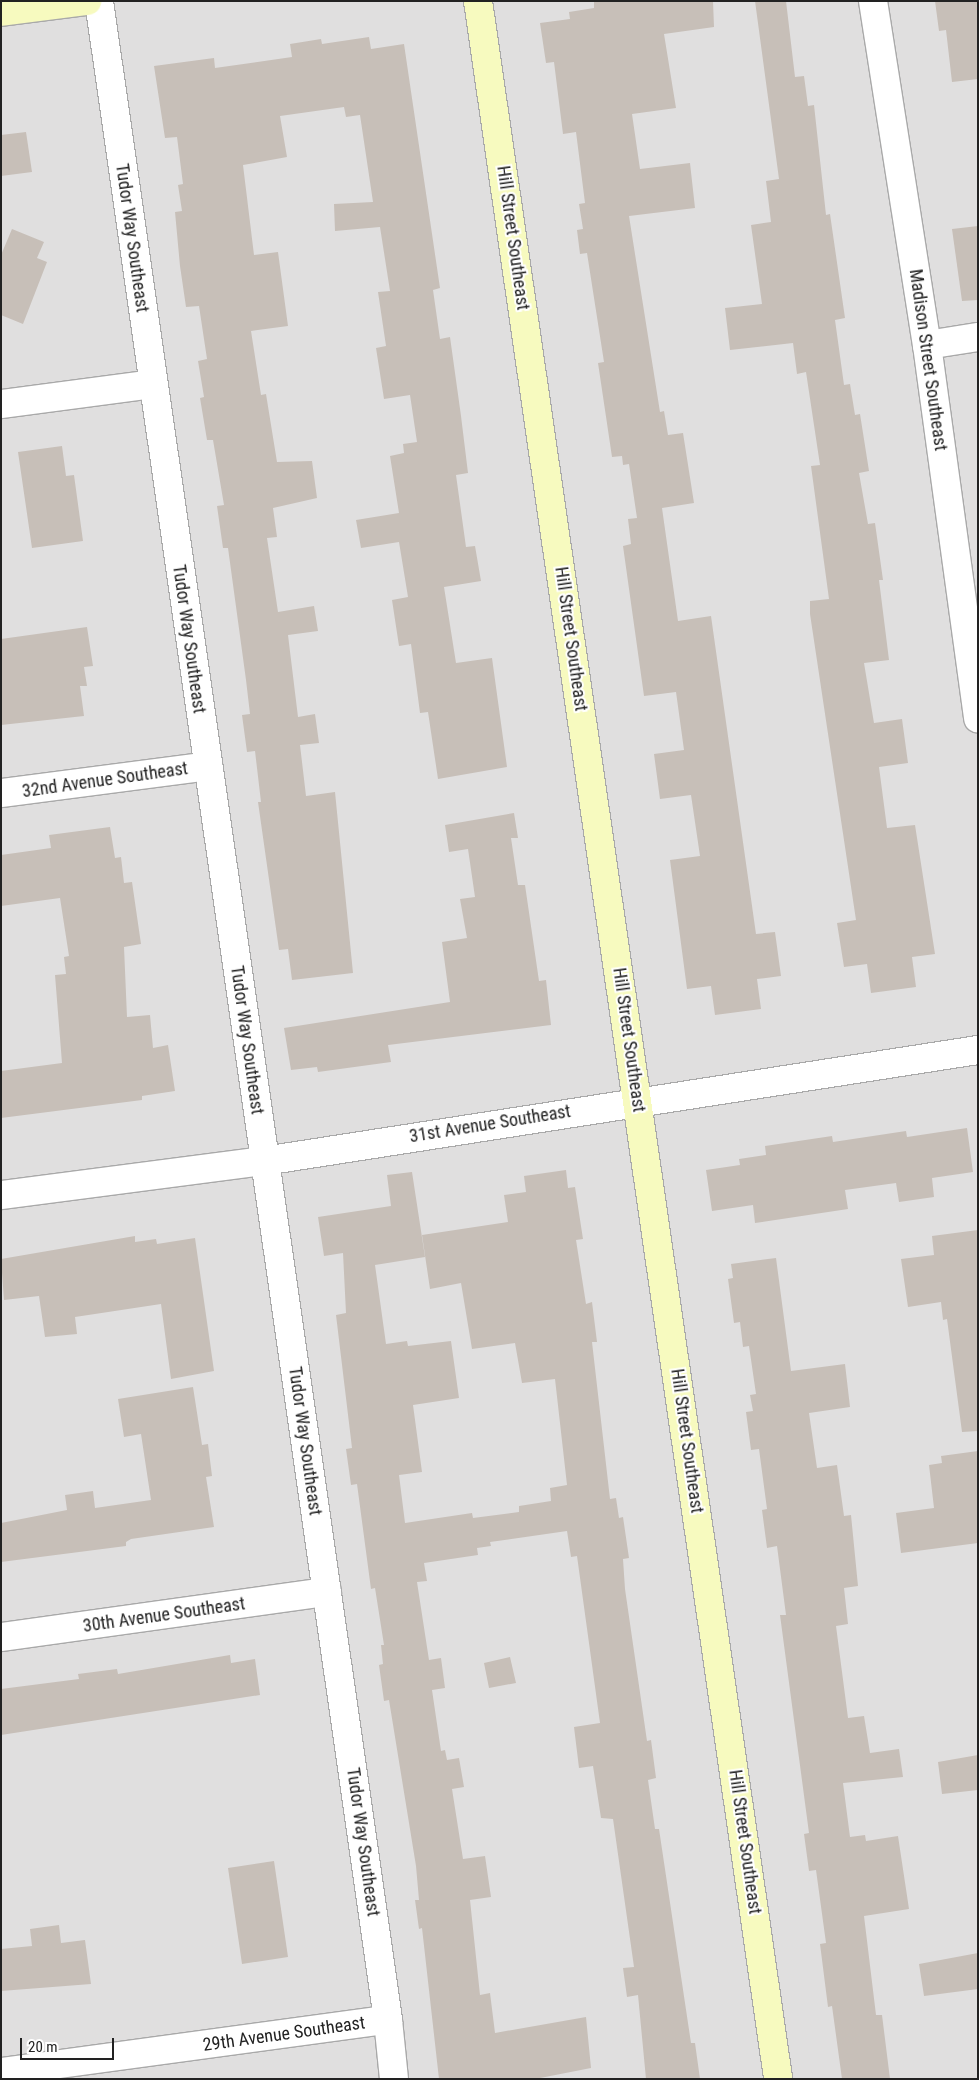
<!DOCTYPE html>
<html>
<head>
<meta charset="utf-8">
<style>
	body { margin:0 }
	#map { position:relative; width:979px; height:2080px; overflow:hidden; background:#f2efe9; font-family:"Roboto Condensed",sans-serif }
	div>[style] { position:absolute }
	.residential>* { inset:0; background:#e0dfdf }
	.building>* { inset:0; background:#c7bfb8 }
	.roads { filter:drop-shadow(1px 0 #a9a9a9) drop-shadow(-1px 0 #a9a9a9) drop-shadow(0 1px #a9a9a9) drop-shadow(0 -1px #a9a9a9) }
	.street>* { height:28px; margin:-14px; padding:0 14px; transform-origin:14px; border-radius:14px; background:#fff }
	.secondary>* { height:28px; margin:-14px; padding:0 14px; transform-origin:14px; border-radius:14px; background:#f7fabf }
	span { translate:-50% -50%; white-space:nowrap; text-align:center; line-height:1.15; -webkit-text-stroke:4px #fff; paint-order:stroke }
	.street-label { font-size:18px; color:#222 }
	.frame { position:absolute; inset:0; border:2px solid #222; pointer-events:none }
	.scale { position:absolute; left:20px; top:2038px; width:94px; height:22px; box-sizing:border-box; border:2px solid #222; border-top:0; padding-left:6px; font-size:15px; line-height:18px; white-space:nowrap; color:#222; -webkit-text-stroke:4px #fff; paint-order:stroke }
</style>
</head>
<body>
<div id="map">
	<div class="residential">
		<div style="clip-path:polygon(1px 1px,978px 1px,978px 2079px,1px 2079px)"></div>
	</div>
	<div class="building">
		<div style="clip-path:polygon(594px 1px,713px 1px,714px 27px,664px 34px,676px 108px,632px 114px,640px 169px,690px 163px,695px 208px,629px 216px,660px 412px,664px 411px,668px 435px,683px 433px,694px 503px,662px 508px,678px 621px,711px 616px,756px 934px,775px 932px,781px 976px,757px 979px,761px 1009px,715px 1015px,711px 986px,687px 989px,670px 860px,700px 856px,691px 795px,660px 799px,654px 754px,684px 750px,676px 692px,644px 696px,623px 546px,631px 544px,628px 519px,637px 518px,629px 464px,623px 465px,622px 456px,612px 457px,598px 363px,604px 362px,587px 253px,580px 254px,577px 230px,583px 229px,579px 204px,585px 203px,576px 132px,563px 134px,554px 62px,546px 63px,540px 23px,570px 19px,569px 12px,594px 8px)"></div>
		<div style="clip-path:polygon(755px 1px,786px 1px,795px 77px,804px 76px,808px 106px,814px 105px,826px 215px,830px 214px,845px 318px,835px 320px,844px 385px,850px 384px,855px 415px,860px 414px,869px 471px,859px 473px,868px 524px,875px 523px,883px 580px,879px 580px,889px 660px,864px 663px,874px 723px,902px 719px,908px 763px,879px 767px,887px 828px,915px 825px,935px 954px,912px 957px,916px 987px,871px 993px,867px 964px,844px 967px,837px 923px,856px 920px,810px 614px,810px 601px,829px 599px,811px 466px,820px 465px,806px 372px,797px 374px,793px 343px,730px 350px,725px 308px,762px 304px,751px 225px,771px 222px,766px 181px,779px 179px)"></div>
		<div style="clip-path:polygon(935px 1px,978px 1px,978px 79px,952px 82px,946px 30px,939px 31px)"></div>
		<div style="clip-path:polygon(369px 37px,371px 49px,404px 44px,440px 288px,433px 290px,440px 339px,450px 337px,461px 416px,468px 473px,456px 475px,466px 547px,475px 546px,481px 581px,444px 587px,456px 663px,492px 658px,507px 767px,438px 779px,428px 712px,420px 713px,411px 644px,399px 646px,392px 600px,408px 597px,399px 542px,361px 548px,356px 520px,399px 513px,390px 456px,404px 453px,403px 444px,417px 442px,410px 395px,384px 399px,376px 348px,386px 346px,378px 292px,390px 291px,380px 227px,335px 231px,334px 204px,373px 202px,360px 115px,346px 117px,344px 107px,280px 116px,287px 157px,243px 165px,254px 255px,278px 252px,288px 326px,251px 331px,261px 395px,266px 394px,277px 462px,312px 461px,317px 498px,273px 508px,277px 537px,267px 538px,278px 612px,314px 606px,318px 631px,288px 635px,298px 717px,315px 714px,319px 743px,300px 745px,306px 796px,335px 792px,353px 973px,292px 980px,288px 949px,279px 950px,258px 802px,261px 802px,255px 751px,247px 752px,242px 715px,250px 714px,246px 680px,228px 548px,223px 548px,217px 506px,224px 505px,213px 440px,207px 440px,200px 398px,204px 397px,198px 361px,207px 359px,199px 306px,186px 307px,180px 266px,175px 212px,182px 211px,178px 185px,183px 184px,177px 137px,165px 138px,154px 66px,214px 58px,215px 68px,292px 57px,290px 44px,321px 39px,322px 44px)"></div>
		<div style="clip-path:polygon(26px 132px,32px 172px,1px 176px,1px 135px)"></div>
		<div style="clip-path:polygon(978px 226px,978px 300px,962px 301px,952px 229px)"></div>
		<div style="clip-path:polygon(12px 229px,44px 242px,37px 258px,47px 262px,23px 324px,1px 315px,1px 255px)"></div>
		<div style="clip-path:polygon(62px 446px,66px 476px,74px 475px,83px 541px,32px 548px,18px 452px)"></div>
		<div style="clip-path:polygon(87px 627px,93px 666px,84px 667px,87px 686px,80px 686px,84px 716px,1px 725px,1px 639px)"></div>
		<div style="clip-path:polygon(514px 813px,518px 838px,511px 838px,518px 885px,525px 885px,539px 981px,546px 980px,551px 1025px,388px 1045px,391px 1062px,318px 1072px,317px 1067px,291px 1070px,284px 1028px,450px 1002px,442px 942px,467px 938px,460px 899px,475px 897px,468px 849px,449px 852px,445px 825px)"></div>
		<div style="clip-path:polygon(110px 827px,115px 858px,121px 857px,124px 883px,132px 882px,141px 944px,124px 947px,127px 1017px,150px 1015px,153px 1048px,168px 1045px,175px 1091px,142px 1096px,142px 1100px,1px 1118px,1px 1071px,62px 1063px,55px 975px,66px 974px,64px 957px,69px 956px,60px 898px,1px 906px,1px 855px,51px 848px,49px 835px)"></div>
		<div style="clip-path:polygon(967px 1128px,973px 1172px,932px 1178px,934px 1197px,899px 1202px,896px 1183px,845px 1190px,848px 1209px,755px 1223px,753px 1205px,712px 1211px,706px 1170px,740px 1165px,739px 1159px,766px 1155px,765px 1146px,832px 1136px,833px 1142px,906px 1131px,907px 1137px)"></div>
		<div style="clip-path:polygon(566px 1170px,568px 1188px,575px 1187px,583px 1239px,576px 1240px,586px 1304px,592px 1302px,597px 1342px,592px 1342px,610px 1499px,616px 1498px,619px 1518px,623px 1517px,629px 1558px,623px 1559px,625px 1589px,647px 1741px,651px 1740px,656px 1778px,648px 1780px,655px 1829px,659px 1829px,691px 2043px,695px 2043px,700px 2079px,646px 2079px,638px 1995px,627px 1997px,623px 1968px,634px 1967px,613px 1819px,601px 1818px,593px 1766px,579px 1768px,574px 1727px,600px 1723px,577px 1556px,571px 1557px,567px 1531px,490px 1542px,491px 1546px,477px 1548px,478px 1555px,424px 1563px,427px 1581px,417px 1582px,429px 1660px,441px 1658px,445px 1688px,432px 1690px,441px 1751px,445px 1750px,447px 1760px,459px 1758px,464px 1787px,452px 1789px,463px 1859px,485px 1856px,491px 1897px,470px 1900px,480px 1995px,490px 1993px,495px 2033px,586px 2017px,591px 2068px,535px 2079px,439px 2079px,422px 1928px,419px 1929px,415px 1900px,419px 1900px,416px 1866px,389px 1700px,384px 1701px,379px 1665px,383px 1664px,381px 1645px,384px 1645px,375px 1588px,371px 1589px,357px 1484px,351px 1485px,346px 1449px,352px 1448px,336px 1315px,346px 1313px,343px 1253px,324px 1256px,318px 1217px,391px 1206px,387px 1175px,412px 1172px,425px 1257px,375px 1265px,386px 1344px,407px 1341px,408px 1346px,451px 1341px,459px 1398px,413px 1405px,422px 1472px,399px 1475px,405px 1523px,472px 1513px,473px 1518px,519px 1512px,519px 1506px,551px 1501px,550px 1488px,567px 1485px,555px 1379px,522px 1383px,515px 1343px,472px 1349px,461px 1283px,430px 1289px,422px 1235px,508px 1222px,504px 1195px,526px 1192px,524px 1176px)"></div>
		<div style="clip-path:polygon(978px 1230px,978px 1431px,962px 1432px,947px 1319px,943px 1320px,941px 1302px,908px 1307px,901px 1259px,934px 1255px,932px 1236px)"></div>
		<div style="clip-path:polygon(135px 1236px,135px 1242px,156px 1239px,157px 1244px,195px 1238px,214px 1371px,171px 1379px,161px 1304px,75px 1317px,77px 1334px,45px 1337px,39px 1296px,4px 1300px,1px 1259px)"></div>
		<div style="clip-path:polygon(776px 1258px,791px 1371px,845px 1364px,850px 1407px,809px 1413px,817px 1468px,837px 1465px,844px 1516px,851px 1515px,858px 1586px,844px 1588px,848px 1624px,836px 1626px,848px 1718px,864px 1716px,870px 1753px,899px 1749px,903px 1777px,843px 1783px,850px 1837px,865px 1835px,866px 1841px,898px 1836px,909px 1909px,864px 1916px,876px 2015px,882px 2015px,890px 2079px,842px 2079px,832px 2006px,828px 2007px,820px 1944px,826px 1943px,816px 1870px,809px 1871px,804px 1834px,809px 1833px,780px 1615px,786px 1615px,777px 1546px,767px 1548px,762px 1510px,767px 1509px,759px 1449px,751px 1450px,746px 1412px,753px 1411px,750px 1395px,756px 1394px,749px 1346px,743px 1347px,740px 1322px,734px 1323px,728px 1279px,733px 1278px,731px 1264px)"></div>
		<div style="clip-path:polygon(193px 1387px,202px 1445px,208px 1444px,212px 1476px,206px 1477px,214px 1527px,131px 1539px,126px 1542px,126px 1546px,1px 1562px,1px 1523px,67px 1510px,65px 1495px,93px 1491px,95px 1508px,151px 1500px,141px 1434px,124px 1437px,118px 1399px)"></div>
		<div style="clip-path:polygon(978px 1451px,978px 1543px,901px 1553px,896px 1513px,934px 1508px,929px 1465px,942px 1463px,941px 1456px)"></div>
		<div style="clip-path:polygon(230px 1655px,231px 1663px,255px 1659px,260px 1695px,1px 1735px,1px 1689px,79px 1679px,78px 1674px,117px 1669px,118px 1674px)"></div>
		<div style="clip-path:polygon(510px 1657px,516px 1683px,489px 1688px,484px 1663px)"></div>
		<div style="clip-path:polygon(978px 1755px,978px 1790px,942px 1794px,938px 1762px)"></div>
		<div style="clip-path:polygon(274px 1861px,288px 1957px,242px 1964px,228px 1868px)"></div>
		<div style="clip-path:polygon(59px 1925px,61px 1943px,85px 1940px,91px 1984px,1px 1991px,1px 1949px,32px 1946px,30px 1929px)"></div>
		<div style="clip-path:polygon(978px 1953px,978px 1989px,924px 1996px,919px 1964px)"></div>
	</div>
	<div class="roads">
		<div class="street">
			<div style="left:99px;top:1px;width:2040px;rotate:81.85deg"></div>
			<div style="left:388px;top:2020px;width:59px;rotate:84.2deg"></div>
			<div style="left:873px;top:1px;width:348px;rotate:81.1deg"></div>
			<div style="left:927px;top:345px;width:377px;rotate:82.2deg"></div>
			<div style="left:927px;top:345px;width:52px;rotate:-8.9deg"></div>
			<div style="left:1px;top:404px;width:152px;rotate:-7.5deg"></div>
			<div style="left:1px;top:793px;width:209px;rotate:-7.4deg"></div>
			<div style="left:1px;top:1195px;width:265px;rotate:-7.4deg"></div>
			<div style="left:264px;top:1161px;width:723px;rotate:-8.84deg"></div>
			<div style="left:1px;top:1637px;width:329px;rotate:-7.9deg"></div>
			<div style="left:1px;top:2072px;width:390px;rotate:-7.7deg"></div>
		</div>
		<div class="secondary">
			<div style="left:478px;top:1px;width:2100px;rotate:81.78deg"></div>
			<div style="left:1px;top:12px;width:87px;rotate:-7.3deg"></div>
		</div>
	</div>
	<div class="street-label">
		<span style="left:132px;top:238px;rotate:82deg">Tudor Way Southeast</span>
		<span style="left:513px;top:238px;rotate:82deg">Hill Street Southeast</span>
		<span style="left:928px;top:360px;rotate:82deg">Madison Street Southeast</span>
		<span style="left:189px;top:639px;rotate:82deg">Tudor Way Southeast</span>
		<span style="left:571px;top:639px;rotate:82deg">Hill Street Southeast</span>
		<span style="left:105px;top:780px;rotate:-8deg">32nd Avenue Southeast</span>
		<span style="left:247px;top:1040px;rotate:82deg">Tudor Way Southeast</span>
		<span style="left:629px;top:1040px;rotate:82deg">Hill Street Southeast</span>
		<span style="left:490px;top:1124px;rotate:-9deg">31st Avenue Southeast</span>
		<span style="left:305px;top:1441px;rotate:82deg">Tudor Way Southeast</span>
		<span style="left:687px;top:1441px;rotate:82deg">Hill Street Southeast</span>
		<span style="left:164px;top:1615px;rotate:-8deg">30th Avenue Southeast</span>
		<span style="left:363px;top:1842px;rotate:82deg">Tudor Way Southeast</span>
		<span style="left:745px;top:1842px;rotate:82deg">Hill Street Southeast</span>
		<span style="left:284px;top:2034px;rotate:-8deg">29th Avenue Southeast</span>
	</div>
	<div class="frame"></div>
	<div class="scale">20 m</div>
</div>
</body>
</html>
